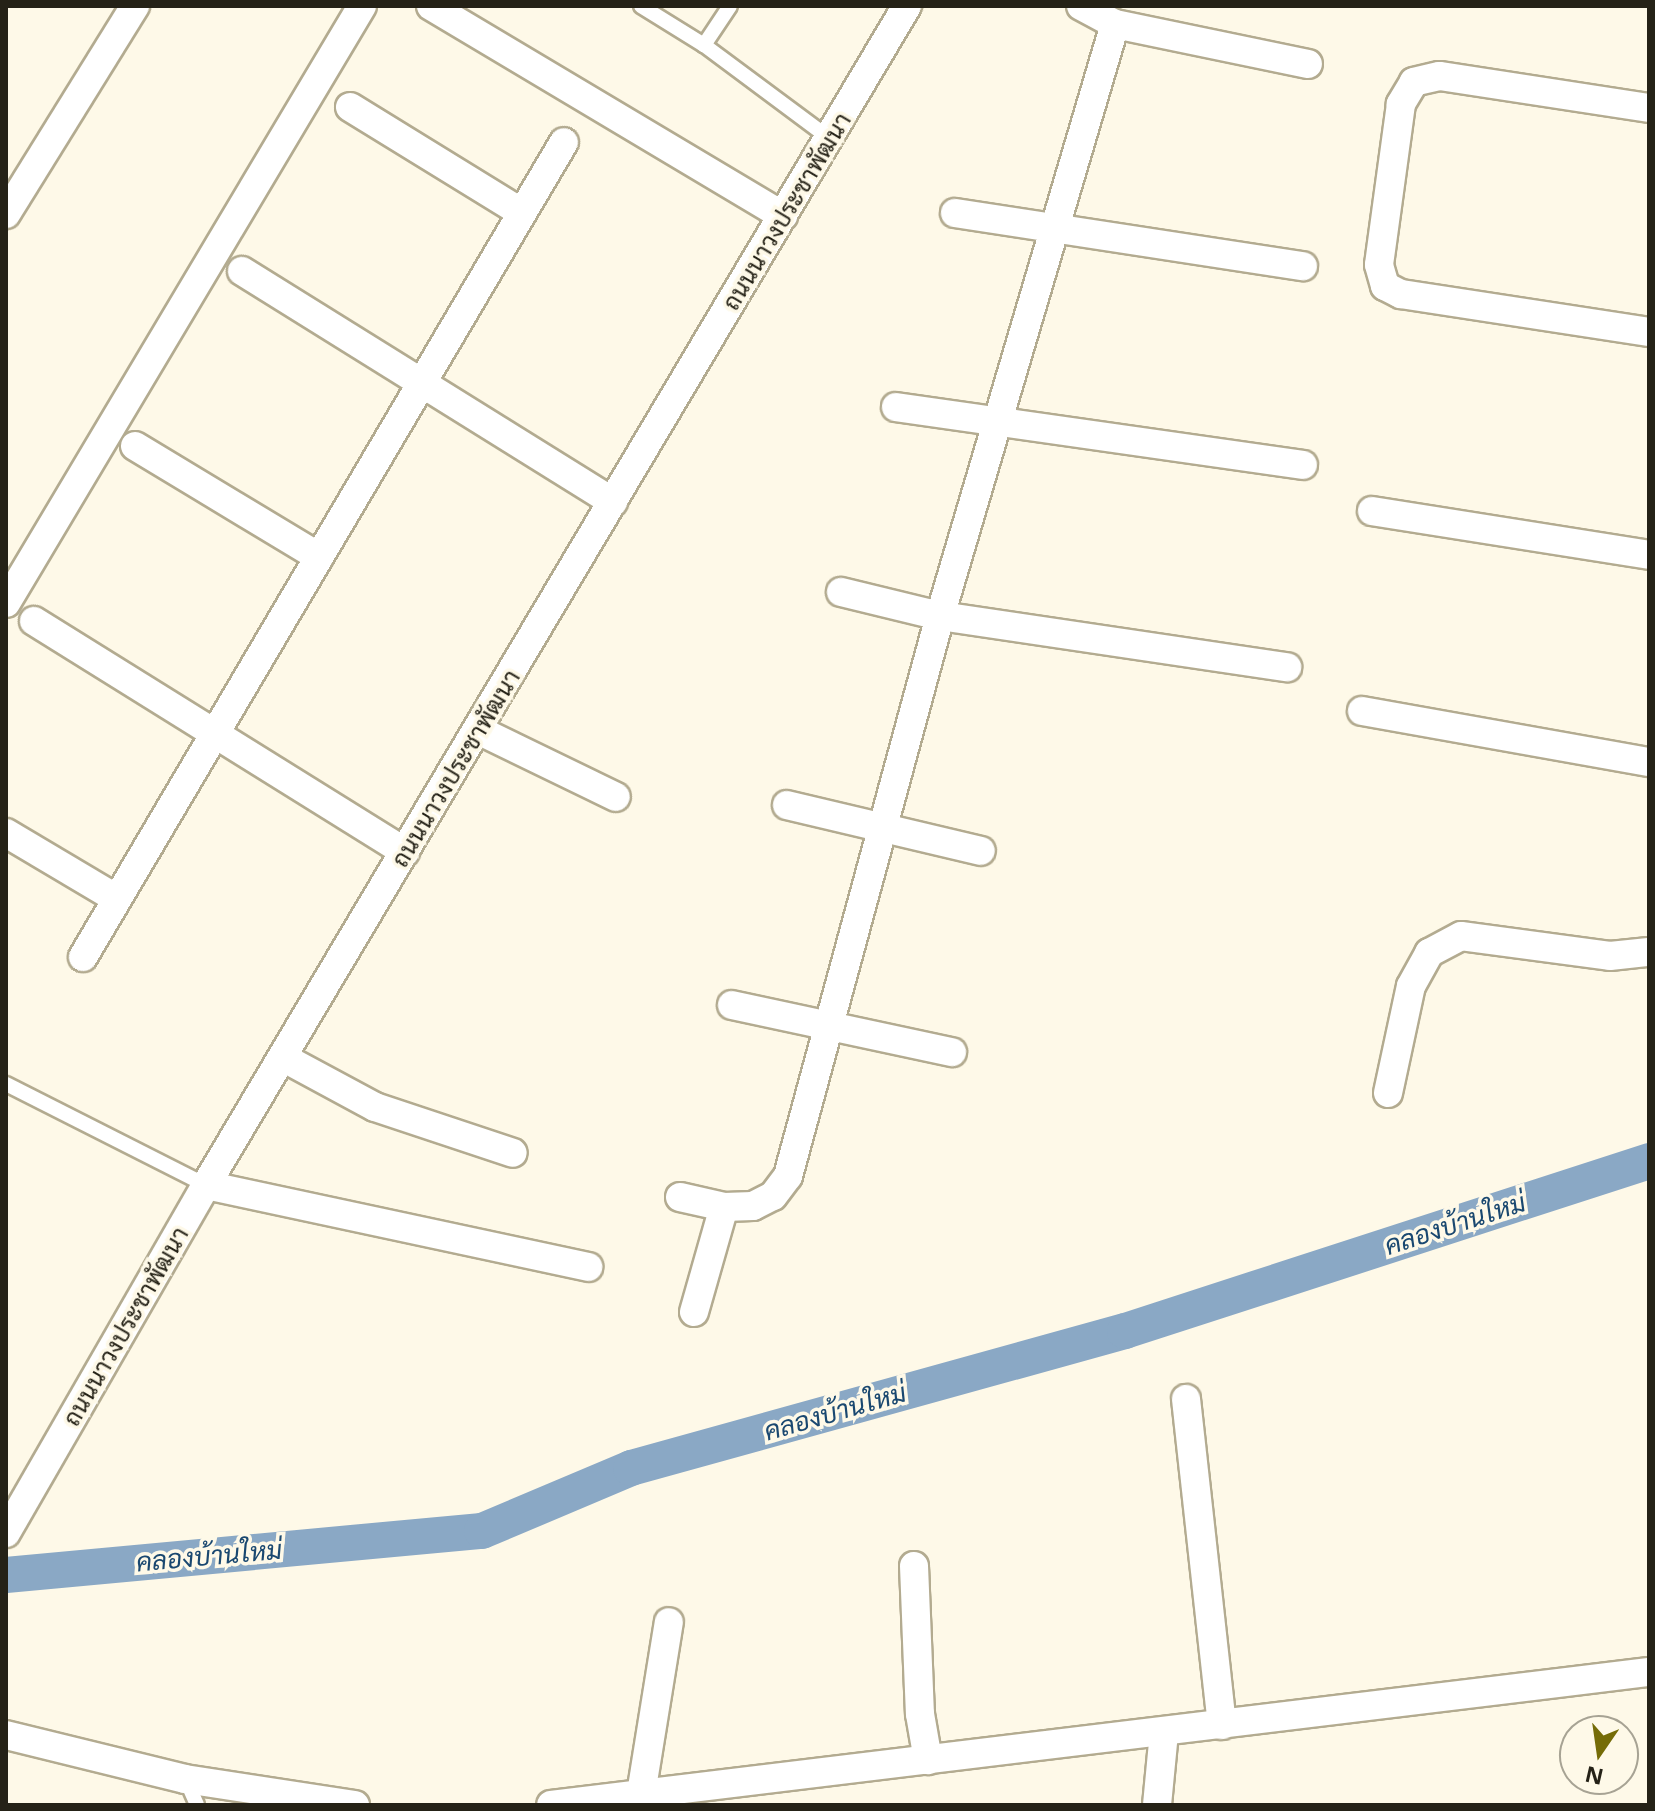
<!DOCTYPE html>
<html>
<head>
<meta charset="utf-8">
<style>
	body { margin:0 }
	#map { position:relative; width:1655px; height:1811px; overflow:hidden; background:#fef9e8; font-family:"Noto Sans",Sarabun,sans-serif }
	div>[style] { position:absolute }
	.canal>* { height:36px; margin:-18px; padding:0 18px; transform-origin:18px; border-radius:18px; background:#8aa8c5 }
	.roads { filter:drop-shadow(2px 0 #b3ab90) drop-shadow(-2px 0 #b3ab90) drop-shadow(0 2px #b3ab90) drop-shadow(0 -2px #b3ab90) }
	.service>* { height:14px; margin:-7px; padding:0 7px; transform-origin:7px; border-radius:7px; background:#fff }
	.minor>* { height:28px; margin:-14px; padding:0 14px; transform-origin:14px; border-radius:14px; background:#fff }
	span { translate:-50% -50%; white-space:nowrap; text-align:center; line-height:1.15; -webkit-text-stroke:7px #fef9e8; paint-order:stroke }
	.street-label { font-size:24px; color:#252217 }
	.water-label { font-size:26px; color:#1a4870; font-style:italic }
	.frame { position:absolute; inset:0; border:8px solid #252217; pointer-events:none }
	.north { position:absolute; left:1559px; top:1715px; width:80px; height:80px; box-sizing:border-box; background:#fef9e8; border:2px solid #a7a394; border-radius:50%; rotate:193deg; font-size:22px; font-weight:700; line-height:32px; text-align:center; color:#252217 }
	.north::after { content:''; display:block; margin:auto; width:28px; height:36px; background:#756c07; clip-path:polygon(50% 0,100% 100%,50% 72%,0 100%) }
</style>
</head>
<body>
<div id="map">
	<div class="canal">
		<div style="left:6px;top:1575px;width:478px;rotate:-5.3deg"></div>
		<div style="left:482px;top:1531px;width:162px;rotate:-22.9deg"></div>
		<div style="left:631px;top:1468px;width:513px;rotate:-15.5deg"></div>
		<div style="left:1125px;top:1331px;width:551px;rotate:-17.97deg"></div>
	</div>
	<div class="roads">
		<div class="service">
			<div style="left:641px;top:6px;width:74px;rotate:31.8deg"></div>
			<div style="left:730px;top:6px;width:47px;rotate:123.7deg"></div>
			<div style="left:704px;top:45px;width:156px;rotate:36.6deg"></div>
			<div style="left:6px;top:1084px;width:224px;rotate:26.8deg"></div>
			<div style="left:186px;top:1780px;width:27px;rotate:66deg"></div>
		</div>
		<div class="minor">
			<div style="left:431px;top:6px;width:410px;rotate:30.8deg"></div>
			<div style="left:1081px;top:6px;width:38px;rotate:28deg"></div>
			<div style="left:1115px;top:24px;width:197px;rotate:11.7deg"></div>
			<div style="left:350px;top:107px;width:202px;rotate:31.6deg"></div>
			<div style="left:1649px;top:108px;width:212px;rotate:-171.3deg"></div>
			<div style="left:1439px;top:76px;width:26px;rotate:167deg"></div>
			<div style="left:1414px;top:82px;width:26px;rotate:121deg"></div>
			<div style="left:1401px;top:104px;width:162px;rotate:97.8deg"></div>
			<div style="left:1379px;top:265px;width:22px;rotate:74deg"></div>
			<div style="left:1385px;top:286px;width:18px;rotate:27deg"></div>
			<div style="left:1401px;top:294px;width:251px;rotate:8.7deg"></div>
			<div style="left:955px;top:213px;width:352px;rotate:8.7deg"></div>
			<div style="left:6px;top:214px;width:245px;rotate:-58.2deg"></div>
			<div style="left:242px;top:271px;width:437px;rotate:31.9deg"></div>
			<div style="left:896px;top:407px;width:411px;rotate:8.1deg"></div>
			<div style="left:135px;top:446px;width:215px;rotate:31.1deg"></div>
			<div style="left:1372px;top:511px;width:280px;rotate:9deg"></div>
			<div style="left:841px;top:592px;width:102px;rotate:13.6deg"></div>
			<div style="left:940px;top:616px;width:351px;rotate:8.4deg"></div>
			<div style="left:6px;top:603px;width:695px;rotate:-59.19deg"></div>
			<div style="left:34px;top:621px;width:437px;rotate:31.9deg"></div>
			<div style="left:1362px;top:711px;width:291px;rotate:10.1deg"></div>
			<div style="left:478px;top:730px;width:153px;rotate:25.9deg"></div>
			<div style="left:787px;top:805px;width:199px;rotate:13.3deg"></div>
			<div style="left:6px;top:833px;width:129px;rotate:30.7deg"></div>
			<div style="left:83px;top:957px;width:946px;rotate:-59.45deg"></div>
			<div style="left:732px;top:1005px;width:225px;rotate:12.1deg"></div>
			<div style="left:284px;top:1058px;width:103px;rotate:28.3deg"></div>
			<div style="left:375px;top:1107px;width:145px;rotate:18.4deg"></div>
			<div style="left:1388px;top:1093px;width:109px;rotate:-77.9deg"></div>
			<div style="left:1411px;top:986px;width:38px;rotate:-61deg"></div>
			<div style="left:1429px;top:953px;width:36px;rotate:-28deg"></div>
			<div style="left:1461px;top:936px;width:150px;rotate:7.6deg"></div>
			<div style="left:1610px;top:956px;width:39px;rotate:-6deg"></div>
			<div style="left:206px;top:1185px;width:391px;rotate:12.1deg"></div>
			<div style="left:680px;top:1197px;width:45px;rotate:12.8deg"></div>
			<div style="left:724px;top:1207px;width:29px;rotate:-2deg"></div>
			<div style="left:753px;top:1206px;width:22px;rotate:-27deg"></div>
			<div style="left:773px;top:1196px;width:25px;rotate:-53deg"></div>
			<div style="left:788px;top:1176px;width:580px;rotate:-74.81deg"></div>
			<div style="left:940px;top:616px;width:617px;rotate:-73.53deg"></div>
			<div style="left:694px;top:1312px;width:109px;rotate:-74.1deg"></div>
			<div style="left:1186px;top:1399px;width:328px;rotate:83.7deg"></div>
			<div style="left:6px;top:1533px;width:401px;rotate:-60.1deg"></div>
			<div style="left:206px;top:1185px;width:1372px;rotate:-59.27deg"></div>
			<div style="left:914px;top:1566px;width:148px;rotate:87.7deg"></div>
			<div style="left:920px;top:1714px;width:47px;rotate:80.1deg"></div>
			<div style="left:6px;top:1735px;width:184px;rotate:13.8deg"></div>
			<div style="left:185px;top:1779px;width:172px;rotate:8.7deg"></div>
			<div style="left:641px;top:1794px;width:174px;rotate:-80.8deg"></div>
			<div style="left:551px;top:1805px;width:1106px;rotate:-6.91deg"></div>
			<div style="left:1157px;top:1805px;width:73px;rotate:-84.5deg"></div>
		</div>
	</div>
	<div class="street-label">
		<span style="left:786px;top:211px;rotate:-59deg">ถนนนาวงประชาพัฒนา</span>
		<span style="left:455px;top:768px;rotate:-59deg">ถนนนาวงประชาพัฒนา</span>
		<span style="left:125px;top:1326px;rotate:-60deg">ถนนนาวงประชาพัฒนา</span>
	</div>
	<div class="water-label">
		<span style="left:1455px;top:1224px;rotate:-18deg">คลองบ้านใหม่</span>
		<span style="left:835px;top:1412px;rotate:-16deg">คลองบ้านใหม่</span>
		<span style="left:209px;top:1556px;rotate:-5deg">คลองบ้านใหม่</span>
	</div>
	<div class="frame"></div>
	<div class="north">N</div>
</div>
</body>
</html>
